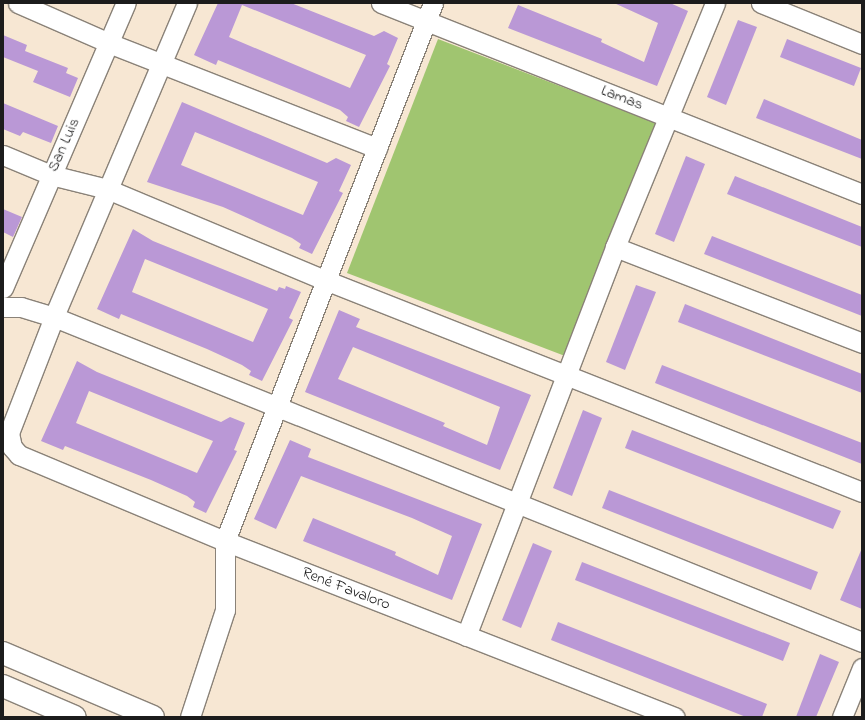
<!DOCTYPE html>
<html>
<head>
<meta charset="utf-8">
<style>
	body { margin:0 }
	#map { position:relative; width:865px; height:720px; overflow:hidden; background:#f7e7d3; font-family:"Indie Flower",sans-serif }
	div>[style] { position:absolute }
	.green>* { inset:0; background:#a0c570 }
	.building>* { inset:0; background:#ba98d6 }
	.roads { filter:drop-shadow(1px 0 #8a8278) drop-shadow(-1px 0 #8a8278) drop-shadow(0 1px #8a8278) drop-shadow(0 -1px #8a8278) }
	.minor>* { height:19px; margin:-9.5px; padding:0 9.5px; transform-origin:9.5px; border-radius:9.5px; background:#fff }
	.major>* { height:22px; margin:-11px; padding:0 11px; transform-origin:11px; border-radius:11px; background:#fff }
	span { translate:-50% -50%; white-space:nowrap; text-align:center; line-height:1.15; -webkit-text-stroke:3px #fff; paint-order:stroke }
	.street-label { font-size:16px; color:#1c1c1c }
	.frame { position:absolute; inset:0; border:4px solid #1c1c1c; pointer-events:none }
</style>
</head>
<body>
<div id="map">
	<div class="green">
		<div style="clip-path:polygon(438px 39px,656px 123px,565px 356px,347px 273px)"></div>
	</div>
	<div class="building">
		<div style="clip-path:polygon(evenodd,218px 3px,291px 3px,374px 36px,384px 31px,398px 38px,387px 64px,390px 66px,359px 127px,346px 121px,348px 117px,340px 110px,304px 95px,218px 60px,216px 65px,194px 55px,218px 3px,242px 5px,366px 55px,350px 88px,229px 37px,242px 5px)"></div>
		<div style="clip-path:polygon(614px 3px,670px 3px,688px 11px,657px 86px,508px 28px,518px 5px,602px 39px,601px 42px,644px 62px,658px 23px)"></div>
		<div style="clip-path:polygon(738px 20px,757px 27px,726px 105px,707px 97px)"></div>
		<div style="clip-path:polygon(3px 35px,27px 45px,25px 51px,68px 68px,66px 73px,78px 78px,70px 97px,33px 82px,38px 71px,3px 57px)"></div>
		<div style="clip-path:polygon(787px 39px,861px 68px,854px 86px,780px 57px)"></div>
		<div style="clip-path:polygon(764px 99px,862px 140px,862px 159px,756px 118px)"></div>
		<div style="clip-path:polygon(evenodd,182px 102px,327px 163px,336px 158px,351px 165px,339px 191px,343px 193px,312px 254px,299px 248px,301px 244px,292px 238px,223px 207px,147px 182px,182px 102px,195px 132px,318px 182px,303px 215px,181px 165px,195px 132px)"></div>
		<div style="clip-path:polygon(3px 103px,58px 126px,51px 143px,23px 132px,20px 136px,3px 129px)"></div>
		<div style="clip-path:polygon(686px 156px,705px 164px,674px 242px,655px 234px)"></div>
		<div style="clip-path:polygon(735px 176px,862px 227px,862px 247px,727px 194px)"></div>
		<div style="clip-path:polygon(3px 209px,22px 217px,13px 237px,3px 232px)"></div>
		<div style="clip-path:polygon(evenodd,133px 229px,153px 241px,277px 291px,279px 287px,285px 289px,286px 286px,301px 292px,289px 318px,293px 320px,262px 381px,249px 375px,251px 371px,242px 365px,207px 349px,121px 314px,119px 319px,97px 309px,133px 229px,145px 259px,268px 309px,253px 342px,132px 292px,145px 259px)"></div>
		<div style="clip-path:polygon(712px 236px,862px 295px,862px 316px,704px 254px)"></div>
		<div style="clip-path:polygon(636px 285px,656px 292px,625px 370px,606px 362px)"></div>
		<div style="clip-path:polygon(685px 304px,862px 374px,862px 393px,678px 322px)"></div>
		<div style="clip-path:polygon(evenodd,339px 310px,360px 319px,356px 327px,531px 395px,500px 470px,305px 392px,339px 310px,353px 347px,500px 407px,487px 445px,443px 426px,445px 423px,338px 379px,353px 347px)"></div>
		<div style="clip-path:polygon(evenodd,77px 361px,97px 372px,221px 422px,230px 417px,245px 423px,234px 450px,237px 451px,206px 513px,193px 507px,195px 502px,187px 496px,151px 480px,65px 446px,63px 450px,41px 441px,77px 361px,89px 391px,213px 441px,197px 473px,76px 423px,89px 391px)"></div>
		<div style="clip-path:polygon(662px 365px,862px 443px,862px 464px,655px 383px)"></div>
		<div style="clip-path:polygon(583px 410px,602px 418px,572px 496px,553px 488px)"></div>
		<div style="clip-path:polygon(632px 430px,841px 511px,833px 529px,625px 448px)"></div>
		<div style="clip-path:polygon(290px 440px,311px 449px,308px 457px,482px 524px,452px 600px,303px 541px,313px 518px,396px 552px,395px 555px,438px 575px,452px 536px,412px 518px,301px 476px,276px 529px,254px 519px)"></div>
		<div style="clip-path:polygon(609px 490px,818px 572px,811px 590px,602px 508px)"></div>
		<div style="clip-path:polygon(533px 543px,552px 551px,521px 628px,502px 620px)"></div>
		<div style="clip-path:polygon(862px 548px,862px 609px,840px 600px)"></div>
		<div style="clip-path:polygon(582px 562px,790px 643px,783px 661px,575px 580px)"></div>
		<div style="clip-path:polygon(558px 622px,767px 704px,762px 717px,746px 717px,551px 640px)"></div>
		<div style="clip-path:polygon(820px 654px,839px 662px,816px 717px,796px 717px)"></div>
	</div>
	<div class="roads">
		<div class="minor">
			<div style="left:18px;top:3px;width:99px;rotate:23.7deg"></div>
			<div style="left:109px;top:43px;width:288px;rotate:21.4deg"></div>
			<div style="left:187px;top:3px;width:341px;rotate:113deg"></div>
			<div style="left:54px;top:317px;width:124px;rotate:111.2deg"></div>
			<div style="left:9px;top:433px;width:14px;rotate:78deg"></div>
			<div style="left:12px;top:447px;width:11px;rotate:49deg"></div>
			<div style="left:19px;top:455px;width:223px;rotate:22.7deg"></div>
			<div style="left:225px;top:541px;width:483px;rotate:21.4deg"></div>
			<div style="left:381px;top:3px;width:518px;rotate:21.66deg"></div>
			<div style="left:761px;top:3px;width:109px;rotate:22.1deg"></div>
			<div style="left:3px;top:155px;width:52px;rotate:22.6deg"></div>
			<div style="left:51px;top:175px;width:58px;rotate:14deg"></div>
			<div style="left:107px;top:189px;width:236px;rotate:22.7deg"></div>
			<div style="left:325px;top:280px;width:577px;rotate:21.54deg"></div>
			<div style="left:615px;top:247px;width:265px;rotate:21.2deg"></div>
			<div style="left:3px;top:288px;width:310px;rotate:-66.7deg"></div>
			<div style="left:3px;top:307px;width:18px"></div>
			<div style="left:21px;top:307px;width:34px;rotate:17deg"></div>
			<div style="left:54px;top:317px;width:871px;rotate:21.91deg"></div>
			<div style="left:466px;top:636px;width:417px;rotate:-69deg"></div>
			<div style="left:615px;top:247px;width:264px;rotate:-67.7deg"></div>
			<div style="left:190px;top:717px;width:113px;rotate:-71.9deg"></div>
			<div style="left:225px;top:610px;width:69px;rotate:-90deg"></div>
			<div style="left:225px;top:541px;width:577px;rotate:-68.86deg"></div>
			<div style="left:842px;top:717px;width:53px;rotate:-67.8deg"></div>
		</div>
		<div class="major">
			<div style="left:3px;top:653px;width:163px;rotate:23.1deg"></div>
			<div style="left:3px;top:686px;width:78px;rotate:23.3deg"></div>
		</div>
	</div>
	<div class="street-label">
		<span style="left:622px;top:98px;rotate:21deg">Lamas</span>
		<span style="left:64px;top:145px;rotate:-66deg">San Luis</span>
		<span style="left:346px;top:589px;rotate:21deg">René Favaloro</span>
	</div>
	<div class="frame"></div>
</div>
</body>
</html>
